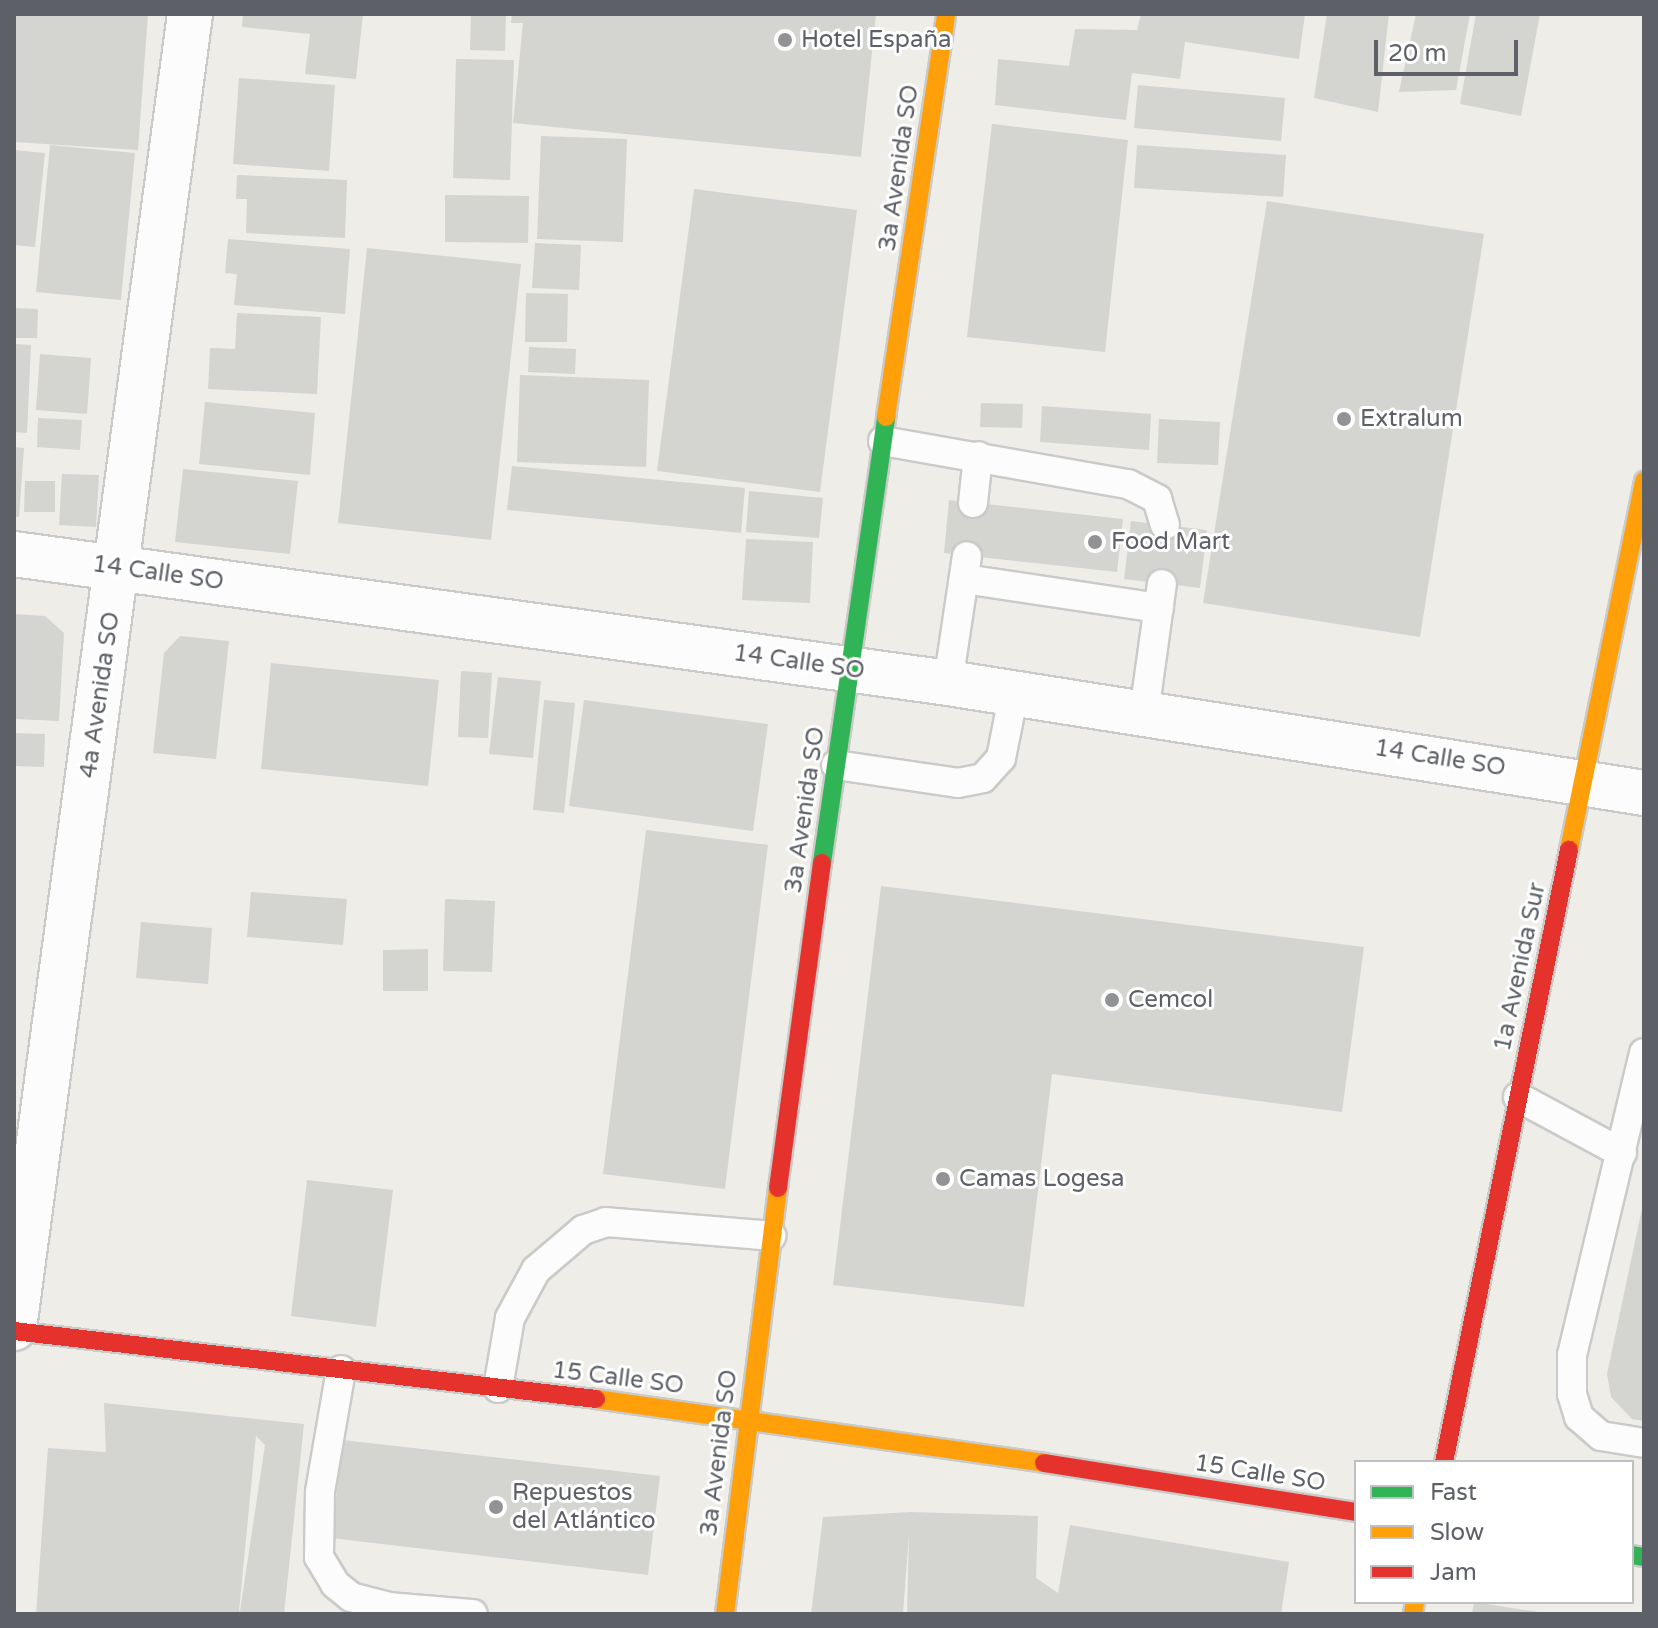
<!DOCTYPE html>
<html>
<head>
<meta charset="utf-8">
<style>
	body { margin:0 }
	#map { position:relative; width:1658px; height:1628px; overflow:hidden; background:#eeede8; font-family:"Varela Round",sans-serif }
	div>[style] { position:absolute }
	.building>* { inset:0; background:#d4d4d1 }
	.roads { filter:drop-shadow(2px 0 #cacac9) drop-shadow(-2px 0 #cacac9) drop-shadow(0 2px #cacac9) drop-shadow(0 -2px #cacac9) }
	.lane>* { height:28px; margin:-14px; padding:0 14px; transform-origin:14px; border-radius:14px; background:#fcfcfc }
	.street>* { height:44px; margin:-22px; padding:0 22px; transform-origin:22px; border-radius:22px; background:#fcfcfc }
	.fast>* { height:18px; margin:-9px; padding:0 9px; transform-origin:9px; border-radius:9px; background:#30b455 }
	.slow>* { height:18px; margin:-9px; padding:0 9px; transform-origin:9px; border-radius:9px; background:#ff9f0a }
	.jam>* { height:18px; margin:-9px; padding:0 9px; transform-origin:9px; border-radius:9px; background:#e5322d }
	.dots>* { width:22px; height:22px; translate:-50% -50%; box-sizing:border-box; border:4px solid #fff; border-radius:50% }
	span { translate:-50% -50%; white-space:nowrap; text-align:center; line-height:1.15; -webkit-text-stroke:6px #fff; paint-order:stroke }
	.poi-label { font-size:24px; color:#5d6167 }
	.left { translate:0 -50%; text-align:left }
	.street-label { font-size:24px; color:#5d6167 }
	.frame { position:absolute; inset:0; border:16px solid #5d6167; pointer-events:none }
	.legend { position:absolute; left:1354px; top:1460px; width:280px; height:144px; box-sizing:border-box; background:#fff; border:2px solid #bec0c2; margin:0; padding:10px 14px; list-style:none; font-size:24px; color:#5d6167 }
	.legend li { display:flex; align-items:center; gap:16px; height:40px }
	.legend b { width:40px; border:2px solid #bec0c2 }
	.scale { position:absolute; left:1374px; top:40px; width:144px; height:36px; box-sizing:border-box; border:4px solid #5d6167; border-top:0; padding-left:10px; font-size:24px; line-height:28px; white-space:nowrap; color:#5d6167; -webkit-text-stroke:6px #fff; paint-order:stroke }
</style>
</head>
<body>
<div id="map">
	<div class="building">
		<div style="clip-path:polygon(14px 14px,148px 14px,138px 150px,14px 142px)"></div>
		<div style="clip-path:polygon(243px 14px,363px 14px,356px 79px,305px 74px,310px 34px,242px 27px)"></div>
		<div style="clip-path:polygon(471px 14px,506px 14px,505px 51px,470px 50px)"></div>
		<div style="clip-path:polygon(512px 14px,876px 14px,861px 157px,513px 123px,523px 23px,511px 23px)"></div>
		<div style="clip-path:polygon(1141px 14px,1305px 14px,1299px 59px,1185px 42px,1180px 79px,1132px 73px,1126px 120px,995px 105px,998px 59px,1069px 66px,1075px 29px,1137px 30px)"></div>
		<div style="clip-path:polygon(1327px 14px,1389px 14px,1378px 112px,1314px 98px)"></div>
		<div style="clip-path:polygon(1416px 14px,1470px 14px,1456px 90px,1399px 92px)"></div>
		<div style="clip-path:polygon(1476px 14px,1540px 14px,1521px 116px,1460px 104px)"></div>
		<div style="clip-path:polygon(456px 59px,514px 60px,510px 180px,453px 178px)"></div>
		<div style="clip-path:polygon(239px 78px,335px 85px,329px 171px,233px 164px)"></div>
		<div style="clip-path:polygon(1138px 85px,1285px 98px,1281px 141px,1134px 128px)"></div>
		<div style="clip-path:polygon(992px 124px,1128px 140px,1105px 352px,967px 337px)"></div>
		<div style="clip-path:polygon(541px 136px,627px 139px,623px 242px,537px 239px)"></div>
		<div style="clip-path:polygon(50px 145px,135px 153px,121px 300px,36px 292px)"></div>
		<div style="clip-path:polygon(1137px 145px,1286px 155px,1283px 197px,1134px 188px)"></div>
		<div style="clip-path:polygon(14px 150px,45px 153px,35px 247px,14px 245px)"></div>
		<div style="clip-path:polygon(237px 175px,347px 180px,345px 238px,246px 233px,247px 199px,236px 199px)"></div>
		<div style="clip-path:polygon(694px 189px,857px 210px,820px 492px,657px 471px)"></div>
		<div style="clip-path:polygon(445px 195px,529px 196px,528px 243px,445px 242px)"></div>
		<div style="clip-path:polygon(1267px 201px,1484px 234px,1420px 637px,1203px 603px)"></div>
		<div style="clip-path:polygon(228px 239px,350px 249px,345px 314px,234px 305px,237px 274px,225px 273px)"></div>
		<div style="clip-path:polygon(535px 243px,581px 245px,579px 290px,532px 288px)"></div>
		<div style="clip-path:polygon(367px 248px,521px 264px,491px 540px,338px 523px)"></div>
		<div style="clip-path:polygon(526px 293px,568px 294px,567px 342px,525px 342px)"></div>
		<div style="clip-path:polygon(14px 308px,38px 309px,37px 338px,14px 338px)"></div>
		<div style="clip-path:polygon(237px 313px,321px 317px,317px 394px,208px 389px,210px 348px,235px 349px)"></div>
		<div style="clip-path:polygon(14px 344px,31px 345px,27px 433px,14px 432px)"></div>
		<div style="clip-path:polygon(529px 347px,576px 349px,575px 374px,528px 372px)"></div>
		<div style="clip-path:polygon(40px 354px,91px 358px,87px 414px,36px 410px)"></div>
		<div style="clip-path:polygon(520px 375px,649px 380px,646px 467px,517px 462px)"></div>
		<div style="clip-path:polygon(205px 402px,315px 413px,310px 475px,199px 464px)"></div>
		<div style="clip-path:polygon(981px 403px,1023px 404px,1022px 428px,980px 427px)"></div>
		<div style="clip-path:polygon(1042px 406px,1151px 414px,1149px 450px,1040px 442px)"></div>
		<div style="clip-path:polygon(38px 418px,82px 420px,80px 450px,37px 447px)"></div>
		<div style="clip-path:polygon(1159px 419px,1220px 422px,1218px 465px,1157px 463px)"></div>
		<div style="clip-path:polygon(14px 447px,24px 448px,19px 517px,14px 517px)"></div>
		<div style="clip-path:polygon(512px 466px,745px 488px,741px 533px,507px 510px)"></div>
		<div style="clip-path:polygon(183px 469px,298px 481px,290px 554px,175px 542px)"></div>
		<div style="clip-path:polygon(62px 474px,99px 475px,96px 527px,59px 525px)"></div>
		<div style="clip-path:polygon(25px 481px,55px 481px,55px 512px,24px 512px)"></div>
		<div style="clip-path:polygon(749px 491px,823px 498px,819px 538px,746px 532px)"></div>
		<div style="clip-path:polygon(949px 500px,1123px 519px,1117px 572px,944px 553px)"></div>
		<div style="clip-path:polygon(1131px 521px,1207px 530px,1200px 588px,1124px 579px)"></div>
		<div style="clip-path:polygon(746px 539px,813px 542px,810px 603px,742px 600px)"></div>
		<div style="clip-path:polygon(14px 614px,45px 616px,64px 633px,59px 721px,14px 719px)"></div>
		<div style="clip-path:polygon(180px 636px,229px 641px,216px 759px,153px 753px,164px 653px)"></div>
		<div style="clip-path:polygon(271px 663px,439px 680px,428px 786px,261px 769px)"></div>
		<div style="clip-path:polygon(461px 671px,492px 673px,488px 738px,458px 737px)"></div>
		<div style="clip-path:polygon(498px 677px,541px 681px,533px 758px,489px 754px)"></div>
		<div style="clip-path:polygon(544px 700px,575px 703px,564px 813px,533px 810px)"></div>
		<div style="clip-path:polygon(584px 700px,768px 724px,753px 831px,569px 806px)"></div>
		<div style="clip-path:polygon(14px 733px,45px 734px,44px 767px,14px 766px)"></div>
		<div style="clip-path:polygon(646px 830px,768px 845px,725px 1189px,603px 1174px)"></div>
		<div style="clip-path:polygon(881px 886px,1364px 947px,1342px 1112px,1052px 1074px,1024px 1307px,833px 1285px)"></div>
		<div style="clip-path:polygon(251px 892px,347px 899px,343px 945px,247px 937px)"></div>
		<div style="clip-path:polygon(445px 899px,495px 901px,492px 972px,443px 971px)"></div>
		<div style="clip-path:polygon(141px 922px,212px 928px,208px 984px,136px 978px)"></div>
		<div style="clip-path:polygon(428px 949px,428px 991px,383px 991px,383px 950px)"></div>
		<div style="clip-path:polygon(307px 1180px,393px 1190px,376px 1327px,291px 1316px)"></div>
		<div style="clip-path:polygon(1644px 1199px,1644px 1421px,1632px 1419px,1611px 1397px,1607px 1374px)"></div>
		<div style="clip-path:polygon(evenodd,104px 1403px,304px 1424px,284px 1614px,36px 1614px,48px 1448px,106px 1452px,104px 1403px,256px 1436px,265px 1445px,240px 1611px,239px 1611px,256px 1436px)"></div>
		<div style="clip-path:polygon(343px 1440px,660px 1476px,648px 1575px,331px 1538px)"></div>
		<div style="clip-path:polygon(911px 1512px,1038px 1516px,1036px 1578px,1058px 1593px,1070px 1525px,1289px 1562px,1281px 1614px,907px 1614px,909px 1534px,903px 1614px,811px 1614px,823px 1517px)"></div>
		<div style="clip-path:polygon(1474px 1602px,1538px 1612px,1538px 1614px,1472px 1614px)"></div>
	</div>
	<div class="roads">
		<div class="lane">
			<div style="left:883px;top:441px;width:249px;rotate:10deg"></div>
			<div style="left:1128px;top:484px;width:33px;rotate:27deg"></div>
			<div style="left:1157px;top:499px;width:27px;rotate:73deg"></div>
			<div style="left:973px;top:503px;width:47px;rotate:-83.9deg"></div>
			<div style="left:964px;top:579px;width:197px;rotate:8.5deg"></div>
			<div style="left:948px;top:683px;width:128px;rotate:-81.5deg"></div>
			<div style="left:1144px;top:713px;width:130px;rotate:-82.1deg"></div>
			<div style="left:836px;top:765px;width:123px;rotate:8.4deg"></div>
			<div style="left:958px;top:783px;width:25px;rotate:-11deg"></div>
			<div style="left:983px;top:778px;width:27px;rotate:-48deg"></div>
			<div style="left:1001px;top:758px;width:66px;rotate:-78.7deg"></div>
			<div style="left:1644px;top:1053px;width:310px;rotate:103.4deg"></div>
			<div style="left:1572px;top:1355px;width:39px;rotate:90deg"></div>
			<div style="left:1572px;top:1394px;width:24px;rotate:73deg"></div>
			<div style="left:1579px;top:1417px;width:29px;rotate:41deg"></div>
			<div style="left:1601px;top:1436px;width:44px;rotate:9.2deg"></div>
			<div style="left:1518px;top:1097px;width:118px;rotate:28.3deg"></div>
			<div style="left:341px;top:1370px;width:124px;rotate:99.8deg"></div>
			<div style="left:320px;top:1492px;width:65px;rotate:90.9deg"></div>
			<div style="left:319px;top:1557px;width:31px;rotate:59deg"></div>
			<div style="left:335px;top:1584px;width:21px;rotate:39deg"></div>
			<div style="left:351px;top:1597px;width:40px;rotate:14.4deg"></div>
			<div style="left:390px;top:1607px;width:83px;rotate:4.8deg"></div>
			<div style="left:498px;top:1388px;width:71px;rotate:-80.3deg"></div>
			<div style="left:510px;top:1318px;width:55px;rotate:-61.6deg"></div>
			<div style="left:536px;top:1270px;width:62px;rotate:-40.4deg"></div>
			<div style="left:583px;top:1230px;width:24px;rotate:-19deg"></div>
			<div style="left:606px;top:1222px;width:166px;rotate:4.8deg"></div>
		</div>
		<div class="street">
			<div style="left:14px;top:554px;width:943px;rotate:7.86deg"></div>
			<div style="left:948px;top:683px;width:705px;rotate:8.98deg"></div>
			<div style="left:14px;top:1328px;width:1326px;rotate:-82.37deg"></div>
		</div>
		<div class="fast">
			<div style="left:822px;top:863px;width:451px;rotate:-81.8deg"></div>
			<div style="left:1632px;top:1555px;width:12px;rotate:9deg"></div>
		</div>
		<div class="slow">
			<div style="left:886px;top:417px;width:407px;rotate:-81.5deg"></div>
			<div style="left:1569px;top:850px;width:377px;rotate:-78.5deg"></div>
			<div style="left:596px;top:1399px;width:453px;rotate:8.1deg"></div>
			<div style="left:725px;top:1614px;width:429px;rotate:-82.9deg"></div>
			<div style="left:1413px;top:1614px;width:12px;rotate:-81deg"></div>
		</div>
		<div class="jam">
			<div style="left:778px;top:1188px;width:328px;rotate:-82.3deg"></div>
			<div style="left:14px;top:1331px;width:586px;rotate:6.66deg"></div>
			<div style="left:1444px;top:1462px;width:625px;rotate:-78.46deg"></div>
			<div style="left:1044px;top:1463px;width:316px;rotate:8.9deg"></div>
		</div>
	</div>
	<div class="dots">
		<div style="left:785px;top:40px;background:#909294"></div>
		<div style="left:1344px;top:419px;background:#909294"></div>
		<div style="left:1095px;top:542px;background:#909294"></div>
		<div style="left:1112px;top:1000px;background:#909294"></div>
		<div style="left:943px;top:1179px;background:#909294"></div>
		<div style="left:496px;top:1507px;background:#909294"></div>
	</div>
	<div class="poi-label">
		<span class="left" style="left:801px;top:40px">Hotel España</span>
		<span class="left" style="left:1360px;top:419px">Extralum</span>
		<span class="left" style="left:1111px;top:542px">Food Mart</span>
		<span class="left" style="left:1128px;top:1000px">Cemcol</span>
		<span class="left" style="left:959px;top:1179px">Camas Logesa</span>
		<span class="left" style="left:512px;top:1507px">Repuestos<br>del Atlántico</span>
	</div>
	<div class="street-label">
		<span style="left:899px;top:168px;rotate:-82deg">3a Avenida SO</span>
		<span style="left:158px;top:573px;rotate:8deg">14 Calle SO</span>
		<span style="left:799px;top:662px;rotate:8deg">14 Calle SO</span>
		<span style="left:100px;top:695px;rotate:-82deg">4a Avenida SO</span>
		<span style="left:1440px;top:758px;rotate:9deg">14 Calle SO</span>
		<span style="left:805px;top:810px;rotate:-82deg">3a Avenida SO</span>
		<span style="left:1520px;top:967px;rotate:-78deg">1a Avenida Sur</span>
		<span style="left:618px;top:1378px;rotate:7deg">15 Calle SO</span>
		<span style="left:719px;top:1453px;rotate:-83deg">3a Avenida SO</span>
		<span style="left:1260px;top:1473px;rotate:9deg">15 Calle SO</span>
	</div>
	<div class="frame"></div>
	<ul class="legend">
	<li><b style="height:10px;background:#30b455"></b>Fast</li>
	<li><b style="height:10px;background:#ff9f0a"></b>Slow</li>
	<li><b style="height:10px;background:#e5322d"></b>Jam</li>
	</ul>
	<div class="scale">20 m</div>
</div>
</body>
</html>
